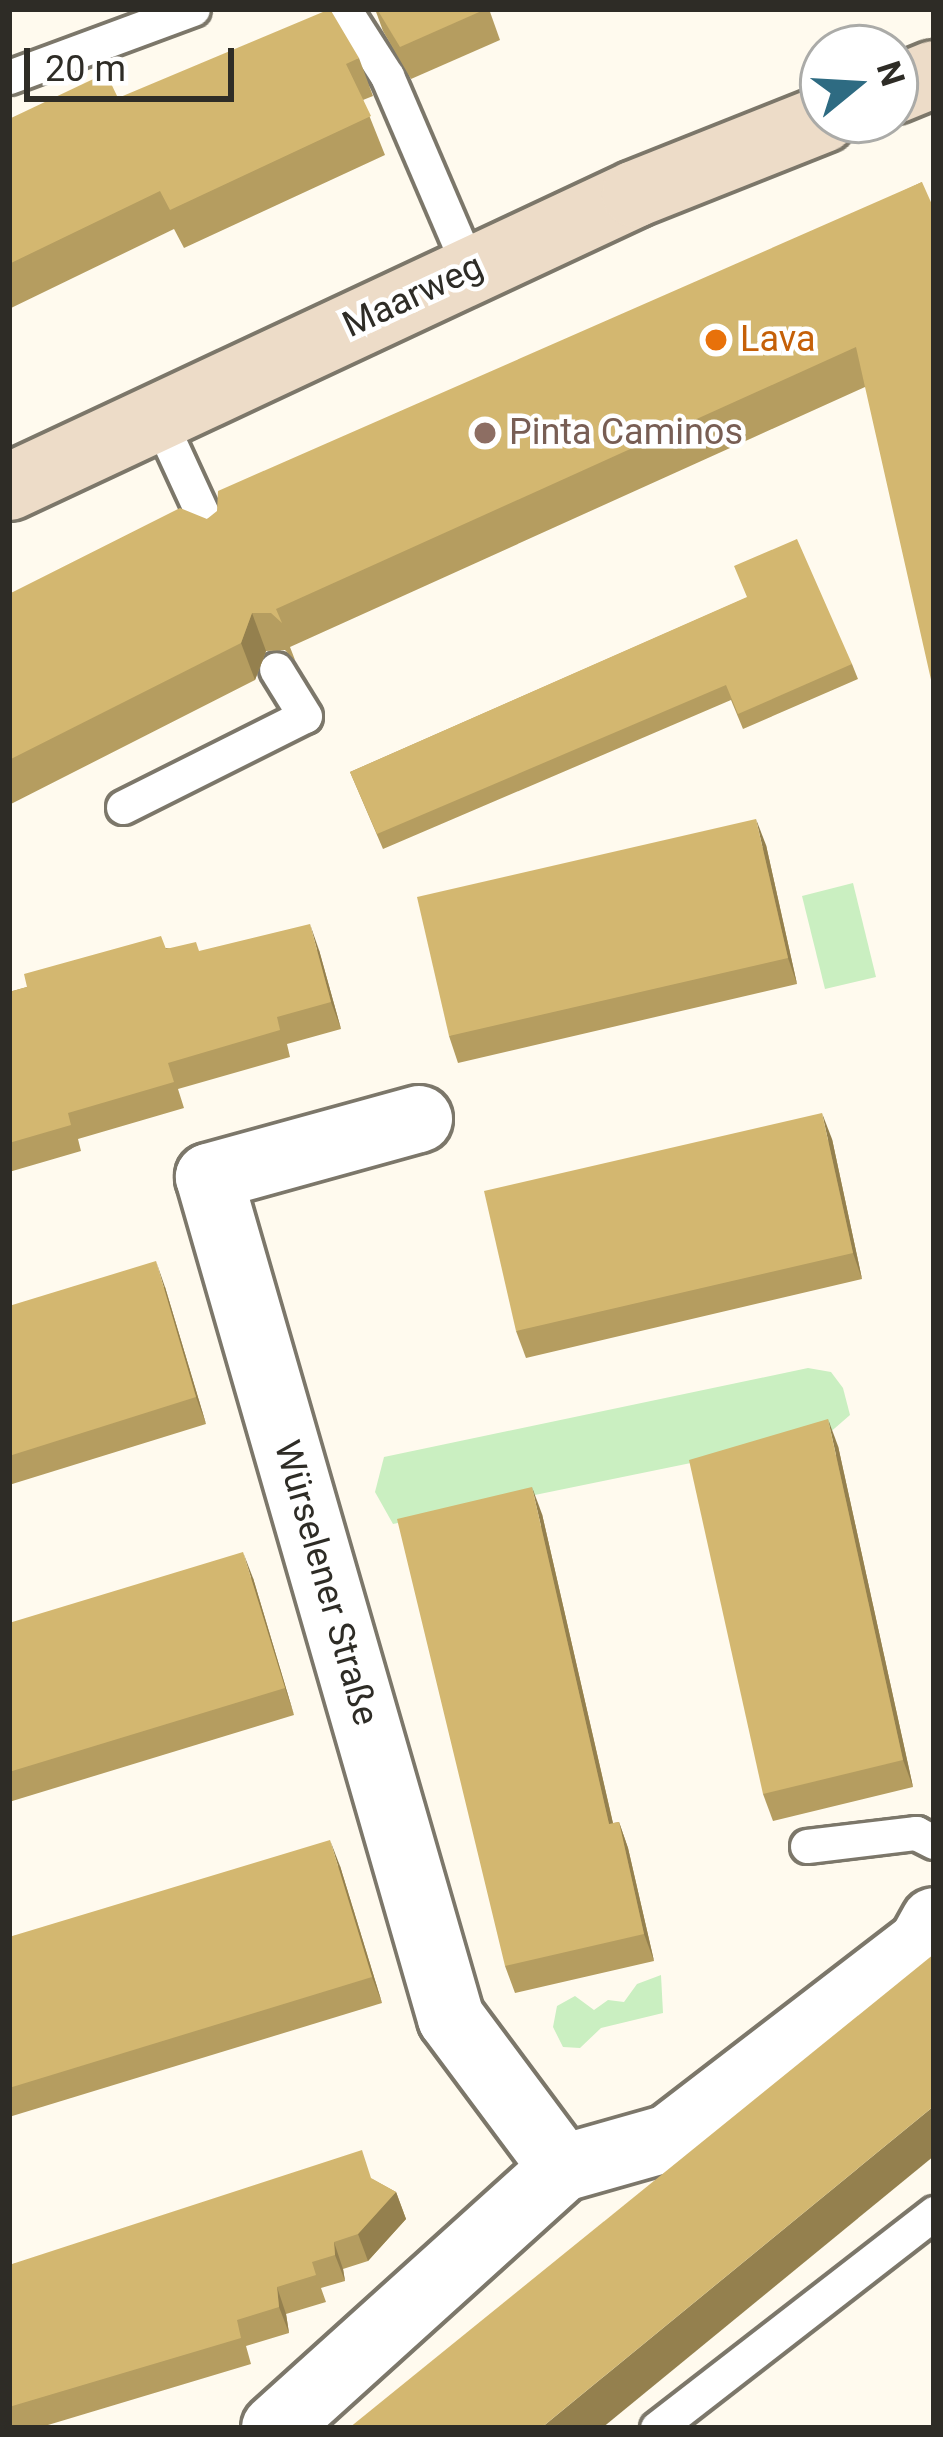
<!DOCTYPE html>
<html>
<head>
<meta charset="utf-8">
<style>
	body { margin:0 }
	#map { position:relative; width:943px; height:2437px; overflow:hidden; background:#fffaee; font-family:Roboto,sans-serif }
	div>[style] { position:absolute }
	.green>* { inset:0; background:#caefc1 }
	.roads { filter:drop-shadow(3px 0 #7c776a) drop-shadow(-3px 0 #7c776a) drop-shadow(0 3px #7c776a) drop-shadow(0 -3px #7c776a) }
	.service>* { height:33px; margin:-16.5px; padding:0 16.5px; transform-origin:16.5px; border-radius:16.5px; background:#fff }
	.minor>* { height:66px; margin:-33px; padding:0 33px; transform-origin:33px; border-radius:33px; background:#fff }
	.secondary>* { height:66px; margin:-33px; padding:0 33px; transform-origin:33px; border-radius:33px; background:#eddcc8 }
	.wall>* { inset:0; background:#b59d60 }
	.shaded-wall>* { inset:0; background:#94804e }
	.building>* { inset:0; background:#d3b770 }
	.dots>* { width:33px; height:33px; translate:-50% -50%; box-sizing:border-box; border:6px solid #fff; border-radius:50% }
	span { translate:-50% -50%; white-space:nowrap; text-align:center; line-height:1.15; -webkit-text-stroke:9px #fff; paint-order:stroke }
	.street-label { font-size:36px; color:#2e2c26 }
	.food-label { font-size:36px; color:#c56008 }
	.left { translate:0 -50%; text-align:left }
	.education-label { font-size:36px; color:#785e54 }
	.frame { position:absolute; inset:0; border:12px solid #2e2c26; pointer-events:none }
	.north { position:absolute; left:799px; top:24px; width:120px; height:120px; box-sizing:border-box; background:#fff; border:3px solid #ababa8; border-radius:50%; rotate:72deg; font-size:33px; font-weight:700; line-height:48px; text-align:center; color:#2e2c26 }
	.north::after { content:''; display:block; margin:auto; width:42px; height:54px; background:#2e6b82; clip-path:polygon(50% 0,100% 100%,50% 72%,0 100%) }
	.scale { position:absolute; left:24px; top:48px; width:210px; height:54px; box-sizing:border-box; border:6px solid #2e2c26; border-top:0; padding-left:15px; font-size:36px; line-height:42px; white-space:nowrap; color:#2e2c26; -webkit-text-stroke:9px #fff; paint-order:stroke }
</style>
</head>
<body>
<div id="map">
	<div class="green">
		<div style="clip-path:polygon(853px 883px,876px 977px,825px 989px,802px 896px)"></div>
		<div style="clip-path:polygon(808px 1368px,831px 1372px,843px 1388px,850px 1415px,827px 1435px,393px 1524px,375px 1492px,384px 1457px)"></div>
		<div style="clip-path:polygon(661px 1975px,663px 2013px,601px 2028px,580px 2048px,563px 2047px,553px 2027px,557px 2006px,575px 1996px,594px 2010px,608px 2000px,624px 2002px,637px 1984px)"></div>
	</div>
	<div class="roads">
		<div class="service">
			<div style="left:344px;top:9px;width:80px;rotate:57.3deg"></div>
			<div style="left:387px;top:76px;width:211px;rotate:66.8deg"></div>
			<div style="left:9px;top:77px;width:196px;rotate:-20.3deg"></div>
			<div style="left:156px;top:413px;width:136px;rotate:65.3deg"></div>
			<div style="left:123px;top:807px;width:203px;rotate:-26.6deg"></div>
			<div style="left:305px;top:716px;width:55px;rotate:-121.7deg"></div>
			<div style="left:807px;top:1846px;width:110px;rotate:-6.8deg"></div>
			<div style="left:916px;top:1833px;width:20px;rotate:27deg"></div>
			<div style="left:657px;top:2428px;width:351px;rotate:-37.8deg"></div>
		</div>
		<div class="minor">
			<div style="left:419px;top:1119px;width:218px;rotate:164.6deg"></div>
			<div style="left:209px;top:1177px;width:875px;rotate:73.95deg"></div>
			<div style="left:451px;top:2018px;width:187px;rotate:53.3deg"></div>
			<div style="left:275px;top:2428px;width:388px;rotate:-42.1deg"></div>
			<div style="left:563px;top:2168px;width:110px;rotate:-15.8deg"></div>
			<div style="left:669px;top:2138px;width:319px;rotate:-37.6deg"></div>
			<div style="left:922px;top:1943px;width:25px;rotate:-61deg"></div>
		</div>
		<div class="secondary">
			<div style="left:895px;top:90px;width:42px;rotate:-22.3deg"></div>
			<div style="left:9px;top:487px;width:691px;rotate:-25.08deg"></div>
			<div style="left:635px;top:194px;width:202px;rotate:-21.7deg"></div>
		</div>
	</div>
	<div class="wall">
		<div style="clip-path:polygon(375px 9px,489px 9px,500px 40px,411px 79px,383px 31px)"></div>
		<div style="clip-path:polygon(359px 58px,373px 96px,363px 100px,385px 155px,184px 248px,174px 229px,9px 309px,9px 119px,118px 98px)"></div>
		<div style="clip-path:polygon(922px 182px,865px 387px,290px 647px,295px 660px,285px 650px,266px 651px,255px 680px,9px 805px,9px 594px,207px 519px)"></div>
		<div style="clip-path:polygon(746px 598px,852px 664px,858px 679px,743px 729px,731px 700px,383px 849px,350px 772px)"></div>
		<div style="clip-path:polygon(766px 845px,797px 984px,458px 1063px,449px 1036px)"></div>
		<div style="clip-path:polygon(166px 948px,199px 951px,319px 950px,341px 1029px,287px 1044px,290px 1057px,178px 1089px,184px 1108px,78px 1139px,81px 1151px,9px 1172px,9px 992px)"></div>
		<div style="clip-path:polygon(832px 1139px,862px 1279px,526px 1358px,516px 1331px)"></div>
		<div style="clip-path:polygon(165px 1287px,206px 1424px,9px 1485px,9px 1306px)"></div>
		<div style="clip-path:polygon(838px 1446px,913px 1787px,773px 1821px,763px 1794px)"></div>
		<div style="clip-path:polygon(542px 1514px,613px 1823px,619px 1822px,628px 1848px,654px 1961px,515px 1993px,505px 1966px)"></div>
		<div style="clip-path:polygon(253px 1578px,294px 1715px,9px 1802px,9px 1623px)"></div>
		<div style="clip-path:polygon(340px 1866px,382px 2003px,9px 2117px,9px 1937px)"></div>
		<div style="clip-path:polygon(372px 2179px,396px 2192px,406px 2219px,368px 2261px,343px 2269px,345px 2281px,321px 2288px,326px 2302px,286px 2314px,289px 2333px,246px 2346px,251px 2364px,38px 2428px,9px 2428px,9px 2265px)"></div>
	</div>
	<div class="shaded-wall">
		<div style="clip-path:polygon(252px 613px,266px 651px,255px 680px,241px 643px)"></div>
		<div style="clip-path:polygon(756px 819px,766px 845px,797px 984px,788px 958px)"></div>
		<div style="clip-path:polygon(310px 924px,319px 950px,341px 1029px,331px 1002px)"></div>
		<div style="clip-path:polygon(822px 1113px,832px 1139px,862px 1279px,853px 1253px)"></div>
		<div style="clip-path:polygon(156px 1261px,165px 1287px,206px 1424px,196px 1397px)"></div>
		<div style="clip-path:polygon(828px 1419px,838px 1446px,913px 1787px,903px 1760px)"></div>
		<div style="clip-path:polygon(532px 1487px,542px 1514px,619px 1850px,609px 1824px)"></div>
		<div style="clip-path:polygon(243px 1552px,253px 1578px,294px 1715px,285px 1688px)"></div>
		<div style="clip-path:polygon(619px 1822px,628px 1848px,654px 1961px,644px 1934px)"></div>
		<div style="clip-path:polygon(330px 1840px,340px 1866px,382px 2003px,372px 1977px)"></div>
		<div style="clip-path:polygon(934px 2106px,934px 2156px,602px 2428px,541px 2428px)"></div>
		<div style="clip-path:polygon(396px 2192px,406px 2219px,368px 2261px,358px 2234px)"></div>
		<div style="clip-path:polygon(334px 2242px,343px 2269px,345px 2281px,335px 2255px)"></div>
		<div style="clip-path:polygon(277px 2287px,286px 2314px,289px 2333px,279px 2307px)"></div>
	</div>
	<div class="building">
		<div style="clip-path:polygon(330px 9px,359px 58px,346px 64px,371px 116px,170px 210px,160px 191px,9px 264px,9px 119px,106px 73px,118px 98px)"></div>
		<div style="clip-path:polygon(377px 9px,486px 9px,400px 47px)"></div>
		<div style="clip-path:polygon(922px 182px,934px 209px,934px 693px,856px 347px,276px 609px,282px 623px,271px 613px,252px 613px,241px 643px,9px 760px,9px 594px,180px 508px,207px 519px,217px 511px,218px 491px)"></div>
		<div style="clip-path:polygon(797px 539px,852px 664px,738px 714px,726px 685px,377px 834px,350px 772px,747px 597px,734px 566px)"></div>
		<div style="clip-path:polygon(756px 819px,788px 958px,449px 1036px,417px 897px)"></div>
		<div style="clip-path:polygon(310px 924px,331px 1002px,277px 1017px,280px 1030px,168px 1063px,174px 1082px,68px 1113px,71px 1125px,9px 1143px,9px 992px,27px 987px,24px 974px,161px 936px,166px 949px,196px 942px,199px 951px)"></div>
		<div style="clip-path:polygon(822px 1113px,853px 1253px,516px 1331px,484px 1191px)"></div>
		<div style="clip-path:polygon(156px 1261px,196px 1397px,9px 1456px,9px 1306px)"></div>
		<div style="clip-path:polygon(828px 1419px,903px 1760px,763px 1794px,689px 1460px)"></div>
		<div style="clip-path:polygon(532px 1487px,609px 1824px,619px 1822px,644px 1934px,505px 1966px,397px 1519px)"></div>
		<div style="clip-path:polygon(243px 1552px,285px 1688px,9px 1772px,9px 1623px)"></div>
		<div style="clip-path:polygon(330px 1840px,372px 1977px,9px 2088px,9px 1937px)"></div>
		<div style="clip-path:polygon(934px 1954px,934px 2106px,541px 2428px,349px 2428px)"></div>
		<div style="clip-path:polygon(362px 2150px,371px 2178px,396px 2192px,358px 2234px,334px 2242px,335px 2255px,312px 2262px,316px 2275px,277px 2287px,279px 2307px,237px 2320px,241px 2338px,9px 2407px,9px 2265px)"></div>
	</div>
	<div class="dots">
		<div style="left:716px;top:340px;background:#e8710a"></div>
		<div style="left:485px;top:433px;background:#8d6e63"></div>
	</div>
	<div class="street-label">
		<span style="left:413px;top:296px;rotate:-25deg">Maarweg</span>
		<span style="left:326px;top:1583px;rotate:74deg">Würselener Straße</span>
	</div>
	<div class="food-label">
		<span class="left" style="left:740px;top:340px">Lava</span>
	</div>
	<div class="education-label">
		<span class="left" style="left:509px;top:433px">Pinta Caminos</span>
	</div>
	<div class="frame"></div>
	<div class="north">N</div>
	<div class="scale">20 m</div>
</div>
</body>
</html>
